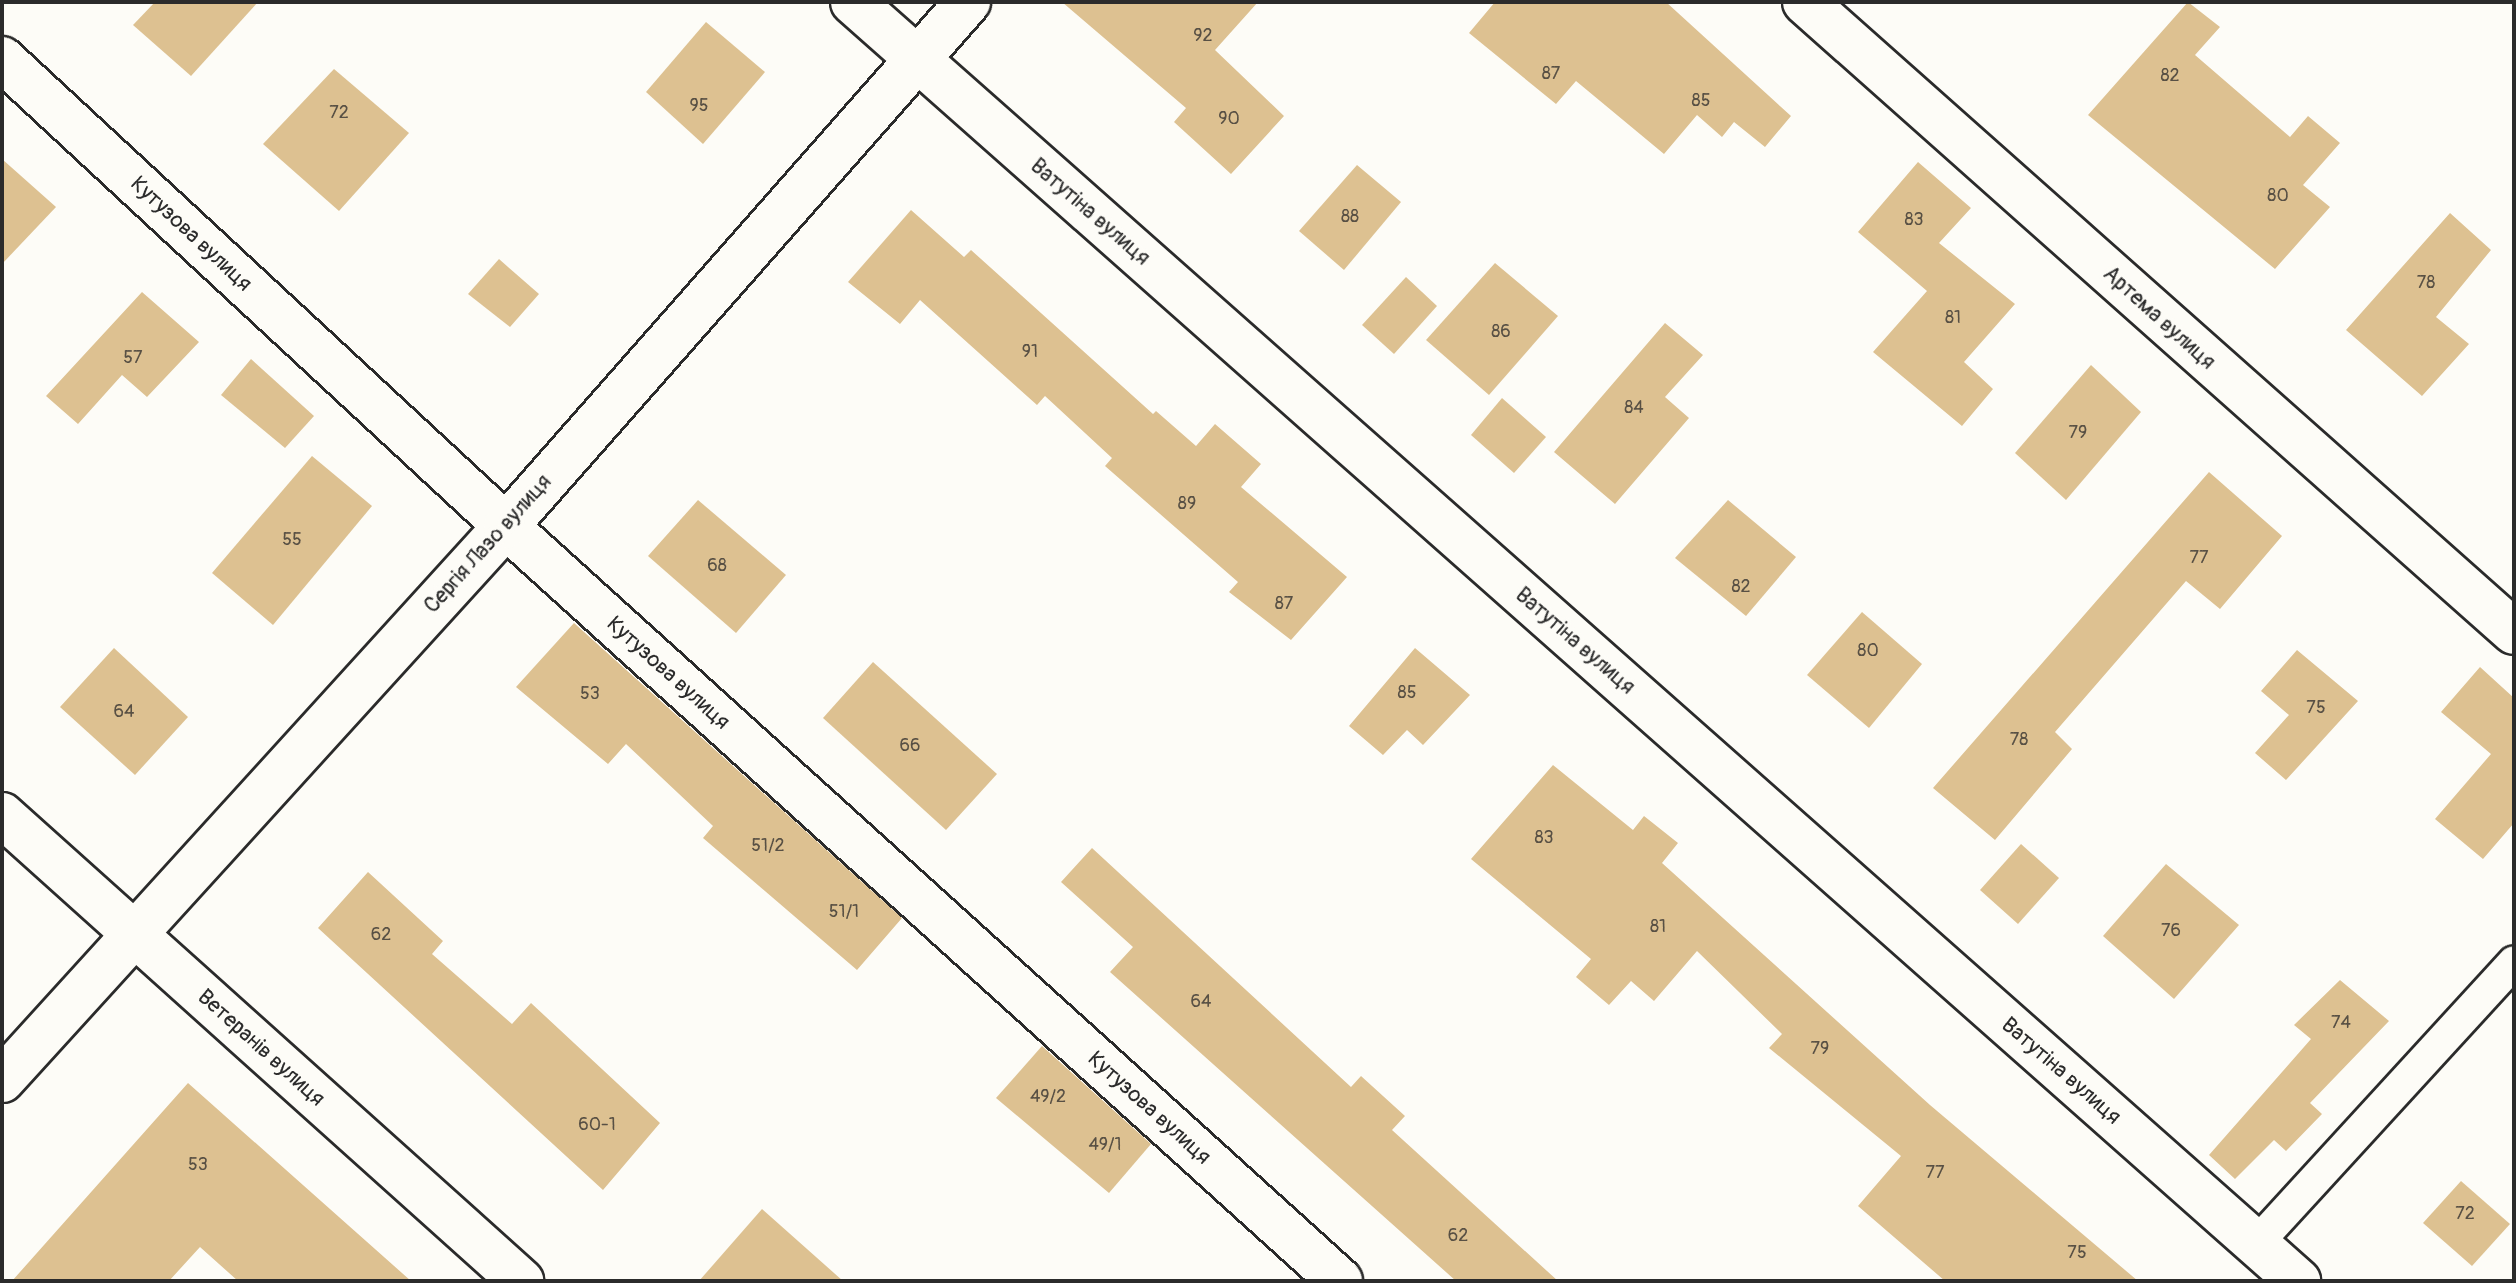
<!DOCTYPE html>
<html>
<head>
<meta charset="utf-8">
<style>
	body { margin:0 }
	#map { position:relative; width:2516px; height:1283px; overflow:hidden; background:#fdfcf7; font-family:Pangolin,sans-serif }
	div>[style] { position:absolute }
	.building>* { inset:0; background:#ddc191 }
	.roads { filter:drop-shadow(2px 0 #2b2b2b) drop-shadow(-2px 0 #2b2b2b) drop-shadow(0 2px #2b2b2b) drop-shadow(0 -2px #2b2b2b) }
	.lane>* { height:32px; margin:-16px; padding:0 16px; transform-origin:16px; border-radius:16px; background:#fdfcf7 }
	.street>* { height:44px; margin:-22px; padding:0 22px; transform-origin:22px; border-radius:22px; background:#fdfcf7 }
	span { translate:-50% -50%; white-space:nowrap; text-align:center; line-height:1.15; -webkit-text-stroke:8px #fdfcf7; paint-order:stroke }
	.number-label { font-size:18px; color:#585044 }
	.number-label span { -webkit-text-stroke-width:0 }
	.street-label { font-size:22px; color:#2b2b2b }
	.frame { position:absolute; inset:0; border:4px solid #2b2b2b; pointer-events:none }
</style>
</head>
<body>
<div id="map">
	<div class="building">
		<div style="clip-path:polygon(155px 2px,258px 2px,191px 76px,133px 25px)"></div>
		<div style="clip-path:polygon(1062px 2px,1258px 2px,1215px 50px,1284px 116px,1231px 174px,1174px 122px,1186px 108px)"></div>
		<div style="clip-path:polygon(1495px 2px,1666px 2px,1791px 116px,1765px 147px,1734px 122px,1722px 137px,1697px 115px,1664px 154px,1576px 81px,1556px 104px,1469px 33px)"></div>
		<div style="clip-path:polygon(2188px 2px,2220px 27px,2195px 55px,2290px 137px,2308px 116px,2340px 143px,2303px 185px,2330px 207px,2275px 269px,2088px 115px)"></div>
		<div style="clip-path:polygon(706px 22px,765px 72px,703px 144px,646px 92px)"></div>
		<div style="clip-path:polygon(334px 69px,409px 133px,339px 211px,263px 144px)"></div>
		<div style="clip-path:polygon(2px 159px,56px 207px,2px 264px)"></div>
		<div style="clip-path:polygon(1918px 162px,1971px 208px,1939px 243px,2015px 304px,1964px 362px,1993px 389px,1962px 426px,1873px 352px,1927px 291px,1858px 232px)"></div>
		<div style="clip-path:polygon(1357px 165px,1401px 202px,1344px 270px,1299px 231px)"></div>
		<div style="clip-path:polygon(911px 210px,964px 257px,971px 250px,1153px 414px,1156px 411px,1196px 446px,1215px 424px,1261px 464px,1241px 487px,1347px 577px,1291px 640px,1229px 592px,1238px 582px,1105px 466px,1112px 458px,1045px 396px,1037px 405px,920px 300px,900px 324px,848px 282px)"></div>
		<div style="clip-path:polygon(2450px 213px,2491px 250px,2436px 317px,2469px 344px,2422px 396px,2346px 330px)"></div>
		<div style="clip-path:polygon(499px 259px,539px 294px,510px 327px,468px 294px)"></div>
		<div style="clip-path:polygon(1495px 263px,1558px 316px,1489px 395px,1426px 340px)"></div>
		<div style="clip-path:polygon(1406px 277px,1437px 306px,1394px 354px,1362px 325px)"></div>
		<div style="clip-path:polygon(142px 292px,199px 342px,147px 397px,122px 375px,78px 424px,46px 396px)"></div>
		<div style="clip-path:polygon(1665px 323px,1703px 355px,1665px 397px,1689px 418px,1615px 504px,1554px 452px)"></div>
		<div style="clip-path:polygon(251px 359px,314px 416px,285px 448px,221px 395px)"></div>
		<div style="clip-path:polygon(2091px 365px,2141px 412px,2066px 500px,2015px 453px)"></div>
		<div style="clip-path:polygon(1502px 398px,1546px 437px,1514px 473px,1471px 435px)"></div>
		<div style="clip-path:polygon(312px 456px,372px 506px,273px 625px,212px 573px)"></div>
		<div style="clip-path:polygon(2209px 472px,2282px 536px,2220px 609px,2186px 581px,2055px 732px,2072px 749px,1995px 840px,1933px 788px)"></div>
		<div style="clip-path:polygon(698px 500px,786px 575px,736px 633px,648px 556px)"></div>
		<div style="clip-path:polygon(1728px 500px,1796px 557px,1746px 616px,1675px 558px)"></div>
		<div style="clip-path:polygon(1862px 612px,1922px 664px,1869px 728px,1807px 675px)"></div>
		<div style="clip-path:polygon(574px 623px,902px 918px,857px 970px,703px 838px,713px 826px,626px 744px,608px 764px,516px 687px)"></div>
		<div style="clip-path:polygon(114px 648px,188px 717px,135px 775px,60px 707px)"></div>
		<div style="clip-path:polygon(1415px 648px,1470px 695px,1423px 745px,1407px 730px,1383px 755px,1349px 726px)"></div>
		<div style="clip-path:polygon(2297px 650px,2358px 701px,2286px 780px,2255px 753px,2289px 715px,2261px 691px)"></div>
		<div style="clip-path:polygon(873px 662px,997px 774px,946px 830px,823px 718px)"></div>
		<div style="clip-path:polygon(2480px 667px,2514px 698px,2514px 823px,2483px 859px,2435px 819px,2491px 754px,2441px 712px)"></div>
		<div style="clip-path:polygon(1553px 765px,1633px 830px,1644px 816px,1678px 843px,1662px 863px,1930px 1105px,2138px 1281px,1945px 1281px,1858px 1206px,1901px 1156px,1769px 1048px,1782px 1034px,1697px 951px,1654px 1001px,1631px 981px,1609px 1005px,1576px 977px,1591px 959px,1471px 859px)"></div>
		<div style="clip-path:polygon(2021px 844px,2059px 878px,2018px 924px,1980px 890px)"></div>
		<div style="clip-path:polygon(1092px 848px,1351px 1087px,1361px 1076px,1405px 1116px,1392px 1130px,1558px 1281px,1456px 1281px,1110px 972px,1133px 947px,1061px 882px)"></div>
		<div style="clip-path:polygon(2166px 864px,2239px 925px,2174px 999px,2103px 936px)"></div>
		<div style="clip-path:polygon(368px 872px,443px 941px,432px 954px,512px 1024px,531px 1003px,660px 1123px,603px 1190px,318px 928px)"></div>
		<div style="clip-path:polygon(2340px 980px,2389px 1021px,2310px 1103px,2322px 1114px,2286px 1151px,2274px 1140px,2235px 1179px,2209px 1155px,2311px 1039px,2294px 1025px)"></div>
		<div style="clip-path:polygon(1042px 1046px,1151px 1144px,1109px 1193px,996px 1098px)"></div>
		<div style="clip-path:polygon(188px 1083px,411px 1281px,238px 1281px,200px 1247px,169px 1281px,12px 1281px)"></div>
		<div style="clip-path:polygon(2461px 1181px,2510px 1224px,2472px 1266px,2423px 1223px)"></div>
		<div style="clip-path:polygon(762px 1209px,843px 1281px,699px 1281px)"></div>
	</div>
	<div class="roads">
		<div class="lane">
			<div style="left:2256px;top:1244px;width:382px;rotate:-47.5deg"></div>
		</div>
		<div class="street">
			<div style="left:853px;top:2px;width:1930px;rotate:41.51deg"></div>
			<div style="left:1805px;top:2px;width:948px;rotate:41.62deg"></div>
			<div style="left:2px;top:59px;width:687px;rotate:42.82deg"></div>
			<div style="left:506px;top:526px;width:1125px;rotate:42.15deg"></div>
			<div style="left:2px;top:815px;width:698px;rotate:41.92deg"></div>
			<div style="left:2px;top:1080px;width:749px;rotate:-47.71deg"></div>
			<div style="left:506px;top:526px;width:699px;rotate:-48.6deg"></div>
		</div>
	</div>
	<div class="number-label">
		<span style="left:1203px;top:36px">92</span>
		<span style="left:1551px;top:74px">87</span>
		<span style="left:2170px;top:76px">82</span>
		<span style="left:1701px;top:101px">85</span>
		<span style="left:699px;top:106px">95</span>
		<span style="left:339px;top:113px">72</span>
		<span style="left:1229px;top:119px">90</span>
		<span style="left:2278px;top:196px">80</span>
		<span style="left:1350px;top:217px">88</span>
		<span style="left:1914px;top:220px">83</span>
		<span style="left:2426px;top:283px">78</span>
		<span style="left:1953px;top:318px">81</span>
		<span style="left:1501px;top:332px">86</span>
		<span style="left:1030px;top:352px">91</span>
		<span style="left:133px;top:358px">57</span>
		<span style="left:1634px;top:408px">84</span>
		<span style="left:2078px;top:433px">79</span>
		<span style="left:1187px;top:504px">89</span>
		<span style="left:292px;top:540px">55</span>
		<span style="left:2199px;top:558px">77</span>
		<span style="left:717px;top:566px">68</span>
		<span style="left:1741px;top:587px">82</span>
		<span style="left:1284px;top:604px">87</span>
		<span style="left:1868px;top:651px">80</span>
		<span style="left:1407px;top:693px">85</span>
		<span style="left:590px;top:694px">53</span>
		<span style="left:2316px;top:708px">75</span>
		<span style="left:124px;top:712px">64</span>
		<span style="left:2019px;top:740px">78</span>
		<span style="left:910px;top:746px">66</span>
		<span style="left:1544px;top:838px">83</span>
		<span style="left:768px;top:846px">51/2</span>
		<span style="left:844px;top:912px">51/1</span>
		<span style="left:1658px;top:927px">81</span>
		<span style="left:2171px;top:931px">76</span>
		<span style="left:381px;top:935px">62</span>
		<span style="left:1201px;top:1002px">64</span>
		<span style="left:2341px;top:1023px">74</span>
		<span style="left:1820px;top:1049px">79</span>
		<span style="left:1048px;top:1097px">49/2</span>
		<span style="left:597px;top:1125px">60-1</span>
		<span style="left:1105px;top:1145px">49/1</span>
		<span style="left:198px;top:1165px">53</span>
		<span style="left:1935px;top:1173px">77</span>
		<span style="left:2465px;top:1214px">72</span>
		<span style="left:1458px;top:1236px">62</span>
		<span style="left:2077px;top:1253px">75</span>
	</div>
	<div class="street-label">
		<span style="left:1090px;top:212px;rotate:41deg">Ватутіна вулиця</span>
		<span style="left:191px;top:234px;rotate:43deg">Кутузова вулиця</span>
		<span style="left:2159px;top:318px;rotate:42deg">Артема вулиця</span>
		<span style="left:488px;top:544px;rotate:-48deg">Сергія Лазо вулиця</span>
		<span style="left:1575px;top:641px;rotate:41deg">Ватутіна вулиця</span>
		<span style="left:668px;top:673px;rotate:42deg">Кутузова вулиця</span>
		<span style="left:261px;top:1048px;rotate:42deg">Ветеранів вулиця</span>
		<span style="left:2061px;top:1071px;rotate:41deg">Ватутіна вулиця</span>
		<span style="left:1149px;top:1108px;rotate:42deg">Кутузова вулиця</span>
	</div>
	<div class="frame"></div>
</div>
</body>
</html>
